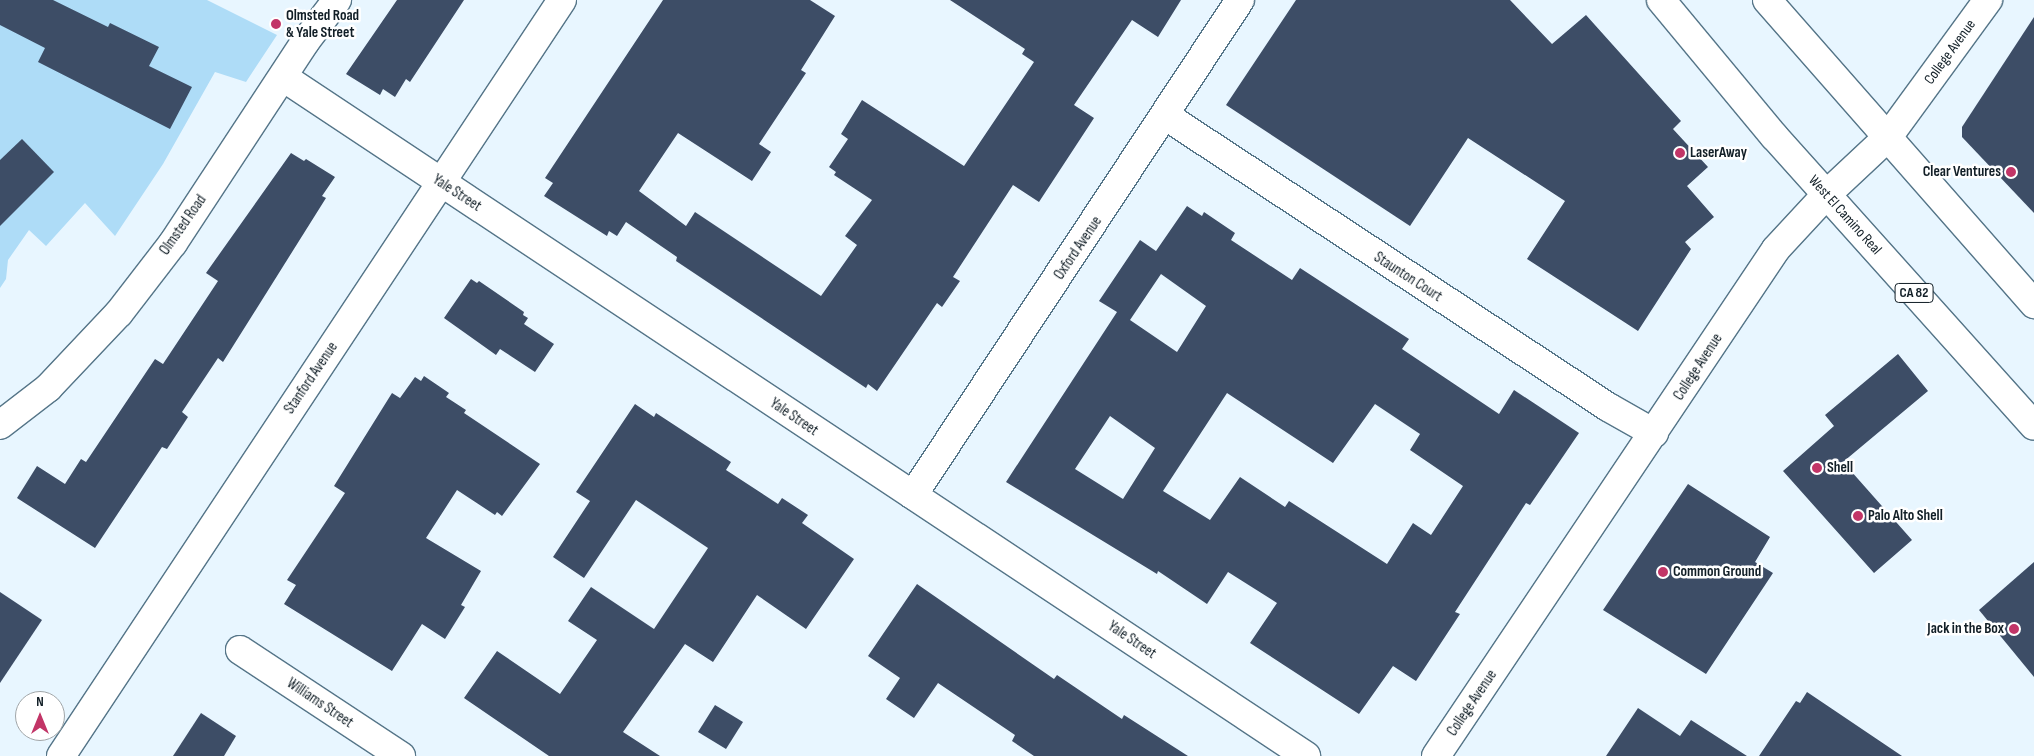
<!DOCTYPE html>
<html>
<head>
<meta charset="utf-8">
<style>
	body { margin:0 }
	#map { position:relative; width:2034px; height:756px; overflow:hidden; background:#e8f6ff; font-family:"Sofia Sans Condensed",sans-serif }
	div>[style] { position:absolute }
	.green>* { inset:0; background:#aedcf7 }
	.building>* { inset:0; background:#3d4d66 }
	.roads { filter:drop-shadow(1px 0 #557588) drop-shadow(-1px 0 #557588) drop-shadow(0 1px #557588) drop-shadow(0 -1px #557588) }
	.street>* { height:28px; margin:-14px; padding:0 14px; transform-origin:14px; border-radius:14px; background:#fff }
	.secondary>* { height:28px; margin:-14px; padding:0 14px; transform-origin:14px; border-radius:14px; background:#fff }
	.primary>* { height:28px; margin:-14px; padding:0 14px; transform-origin:14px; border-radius:14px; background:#fff }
	.dots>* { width:14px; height:14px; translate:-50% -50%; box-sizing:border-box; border:2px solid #fff; border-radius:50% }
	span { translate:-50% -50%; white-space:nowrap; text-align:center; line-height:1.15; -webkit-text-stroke:5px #fff; paint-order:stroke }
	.shield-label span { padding:1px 4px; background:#fff; border:1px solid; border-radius:4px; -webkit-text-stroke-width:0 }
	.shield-label { font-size:14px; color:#111e26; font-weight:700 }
	.poi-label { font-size:15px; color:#111e26; font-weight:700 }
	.left { translate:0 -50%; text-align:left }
	.right { translate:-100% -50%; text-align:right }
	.street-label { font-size:15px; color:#111e26 }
	.north { position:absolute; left:15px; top:691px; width:50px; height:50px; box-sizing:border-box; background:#fff; border:1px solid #a0a5a8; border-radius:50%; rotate:0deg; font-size:14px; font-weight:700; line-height:20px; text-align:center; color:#111e26 }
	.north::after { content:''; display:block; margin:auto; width:18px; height:22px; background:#c23567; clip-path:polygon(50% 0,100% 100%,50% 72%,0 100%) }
</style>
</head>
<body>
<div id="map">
	<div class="green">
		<div style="clip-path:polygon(0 0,207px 0,277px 35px,246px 82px,215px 72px,163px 164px,115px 236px,85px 203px,46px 246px,29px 230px,8px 260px,6px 279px,0 288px)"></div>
	</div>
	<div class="building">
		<div style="clip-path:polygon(0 0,53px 0,108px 27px,110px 23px,159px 47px,149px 66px,192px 87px,170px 129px,38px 62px,45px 48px,0 25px)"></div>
		<div style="clip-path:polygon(397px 0,464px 0,410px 82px,406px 79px,395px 97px,383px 89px,380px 95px,346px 74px)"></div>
		<div style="clip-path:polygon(663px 0,810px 0,835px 16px,801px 70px,806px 73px,759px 144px,771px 152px,752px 181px,678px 133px,639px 191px,686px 226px,695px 212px,821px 296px,857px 245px,845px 236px,872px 200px,834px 175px,836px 172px,829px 167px,848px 139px,841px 134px,862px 100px,964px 166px,1034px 62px,1022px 54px,1025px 49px,950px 0,1181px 0,1158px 37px,1132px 20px,1074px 105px,1094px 118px,1039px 202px,1013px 185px,953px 277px,960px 281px,942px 307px,937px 303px,877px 391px,868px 384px,866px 388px,676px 261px,677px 257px,626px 222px,617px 236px,609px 231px,607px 236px,544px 196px,553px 183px,545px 178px)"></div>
		<div style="clip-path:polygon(1296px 0,1510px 0,1552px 44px,1586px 15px,1681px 121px,1673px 129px,1708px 167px,1687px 186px,1714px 217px,1685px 242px,1691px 249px,1638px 331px,1527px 259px,1565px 201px,1468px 138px,1410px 226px,1226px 105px)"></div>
		<div style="clip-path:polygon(2034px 17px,2034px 213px,1962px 137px,1962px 127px)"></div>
		<div style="clip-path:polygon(22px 139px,54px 172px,0 226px,0 160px)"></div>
		<div style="clip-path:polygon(291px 153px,304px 161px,306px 159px,335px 177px,322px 196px,326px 198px,223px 362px,218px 358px,182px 412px,188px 417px,167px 449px,162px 447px,95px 548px,17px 498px,37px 466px,65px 484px,81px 459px,86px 462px,155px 359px,163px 364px,218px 281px,206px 273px)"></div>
		<div style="clip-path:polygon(evenodd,1187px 206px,1202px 216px,1204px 212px,1235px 233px,1231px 240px,1292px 280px,1300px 268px,1409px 339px,1402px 349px,1499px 414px,1514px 390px,1579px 433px,1530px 505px,1526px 503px,1455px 612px,1460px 614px,1416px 681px,1393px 666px,1359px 714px,1250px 643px,1277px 603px,1228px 572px,1207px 604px,1158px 571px,1157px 574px,1006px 482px,1117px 312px,1099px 301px,1140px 240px,1156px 251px,1187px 206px,1161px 274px,1206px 306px,1177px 352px,1130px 320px,1161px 274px,1187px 206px,1227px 393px,1333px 463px,1375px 404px,1420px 434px,1410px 450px,1463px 486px,1431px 535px,1413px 523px,1387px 564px,1289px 501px,1285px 507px,1240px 477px,1210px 520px,1163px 491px,1227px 393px,1187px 206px,1110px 416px,1155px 448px,1123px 499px,1075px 469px,1110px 416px)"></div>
		<div style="clip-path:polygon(471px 279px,477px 283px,479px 281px,524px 312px,523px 315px,528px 318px,524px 324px,554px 344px,535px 372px,500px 349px,496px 355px,444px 318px)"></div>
		<div style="clip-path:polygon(1898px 354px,1928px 391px,1843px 462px,1912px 540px,1874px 573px,1783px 471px,1834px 426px,1825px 415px)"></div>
		<div style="clip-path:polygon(424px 376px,449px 393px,446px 397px,466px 410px,464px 413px,540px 464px,502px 516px,497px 512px,495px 515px,457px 490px,426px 538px,481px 571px,461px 605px,465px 607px,445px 639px,422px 624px,392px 671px,284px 604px,296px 585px,287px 580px,345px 493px,334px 486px,392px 393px,400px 398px,415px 377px,421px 381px)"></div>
		<div style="clip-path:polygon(635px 404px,654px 417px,656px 413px,731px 462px,726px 470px,778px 504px,782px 498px,808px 515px,802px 523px,854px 559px,806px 629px,757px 595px,713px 662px,685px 644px,623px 732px,660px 756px,549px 756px,464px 698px,497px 651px,560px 694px,597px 640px,568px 621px,591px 587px,654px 629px,708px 548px,636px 500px,584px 578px,553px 557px,590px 501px,576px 492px)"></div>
		<div style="clip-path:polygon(1688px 484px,1770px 537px,1755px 562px,1773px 573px,1706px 674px,1603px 610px)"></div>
		<div style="clip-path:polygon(2034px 562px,2034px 677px,1979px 610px)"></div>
		<div style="clip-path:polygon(917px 584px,1054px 679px,1057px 675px,1122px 719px,1124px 715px,1188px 756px,1034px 756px,1012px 741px,1015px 735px,938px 683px,914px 718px,886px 699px,900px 678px,868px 656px)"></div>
		<div style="clip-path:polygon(0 592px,42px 620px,0 683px)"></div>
		<div style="clip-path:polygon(1807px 692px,1902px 756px,1759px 756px,1796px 701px,1800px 703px)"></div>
		<div style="clip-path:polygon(715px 705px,743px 722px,726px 749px,698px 732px)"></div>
		<div style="clip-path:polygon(1638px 708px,1680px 736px,1691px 720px,1747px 756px,1606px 756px)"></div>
		<div style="clip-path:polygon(201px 713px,236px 736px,224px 756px,173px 756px)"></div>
	</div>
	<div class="roads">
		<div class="street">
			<div style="left:283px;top:77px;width:1228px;rotate:33.57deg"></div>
			<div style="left:1166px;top:116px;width:529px;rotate:33.36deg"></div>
			<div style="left:1608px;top:407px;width:53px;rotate:29.5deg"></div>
			<div style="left:0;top:425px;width:61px;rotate:-37.6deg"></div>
			<div style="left:48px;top:388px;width:103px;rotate:-46.6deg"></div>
			<div style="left:119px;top:313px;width:88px;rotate:-52.4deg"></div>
			<div style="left:173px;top:243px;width:240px;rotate:-56.7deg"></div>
			<div style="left:305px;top:42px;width:53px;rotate:-52.7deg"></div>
			<div style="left:913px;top:495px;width:593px;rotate:-56.55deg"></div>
			<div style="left:240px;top:650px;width:193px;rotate:33.4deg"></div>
			<div style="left:1436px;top:756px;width:610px;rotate:-56.15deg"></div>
			<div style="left:1776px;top:249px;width:75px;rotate:-47.2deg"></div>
			<div style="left:1827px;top:194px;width:83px;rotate:-43.1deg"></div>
			<div style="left:1888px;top:137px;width:170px;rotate:-53.9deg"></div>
		</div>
		<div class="secondary">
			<div style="left:61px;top:756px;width:907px;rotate:-56.47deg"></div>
		</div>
		<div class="primary">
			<div style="left:1661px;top:0;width:177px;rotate:50.3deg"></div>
			<div style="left:1774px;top:136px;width:389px;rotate:48.1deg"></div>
			<div style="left:1767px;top:0;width:405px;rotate:48.7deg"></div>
		</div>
	</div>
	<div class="dots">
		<div style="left:276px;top:24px;background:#c23567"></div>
		<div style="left:1680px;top:153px;background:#c23567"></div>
		<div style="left:2011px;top:172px;background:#c23567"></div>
		<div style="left:1817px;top:468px;background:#c23567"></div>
		<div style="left:1858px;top:516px;background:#c23567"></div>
		<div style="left:1663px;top:572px;background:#c23567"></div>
		<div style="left:2014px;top:629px;background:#c23567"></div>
	</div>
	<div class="shield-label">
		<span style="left:1914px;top:293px">CA 82</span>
	</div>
	<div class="poi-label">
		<span class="left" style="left:286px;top:24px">Olmsted Road<br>&amp; Yale Street</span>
		<span class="left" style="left:1690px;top:153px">LaserAway</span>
		<span class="right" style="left:2001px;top:172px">Clear Ventures</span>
		<span class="left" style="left:1827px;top:468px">Shell</span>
		<span class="left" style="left:1868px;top:516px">Palo Alto Shell</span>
		<span class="left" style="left:1673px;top:572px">Common Ground</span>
		<span class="right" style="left:2004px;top:629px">Jack in the Box</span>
	</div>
	<div class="street-label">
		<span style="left:1950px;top:52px;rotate:-54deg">College Avenue</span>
		<span style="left:457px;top:193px;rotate:33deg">Yale Street</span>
		<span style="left:1845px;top:215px;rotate:48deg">West El Camino Real</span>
		<span style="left:183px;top:225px;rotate:-55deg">Olmsted Road</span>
		<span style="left:1078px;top:248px;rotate:-56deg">Oxford Avenue</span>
		<span style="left:1408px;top:277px;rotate:33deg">Staunton Court</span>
		<span style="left:1698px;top:367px;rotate:-57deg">College Avenue</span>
		<span style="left:311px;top:378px;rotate:-56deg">Stanford Avenue</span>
		<span style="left:794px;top:417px;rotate:34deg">Yale Street</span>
		<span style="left:1132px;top:640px;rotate:34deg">Yale Street</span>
		<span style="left:320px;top:703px;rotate:34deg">Williams Street</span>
		<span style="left:1472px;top:703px;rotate:-56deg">College Avenue</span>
	</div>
	<div class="north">N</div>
</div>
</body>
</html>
